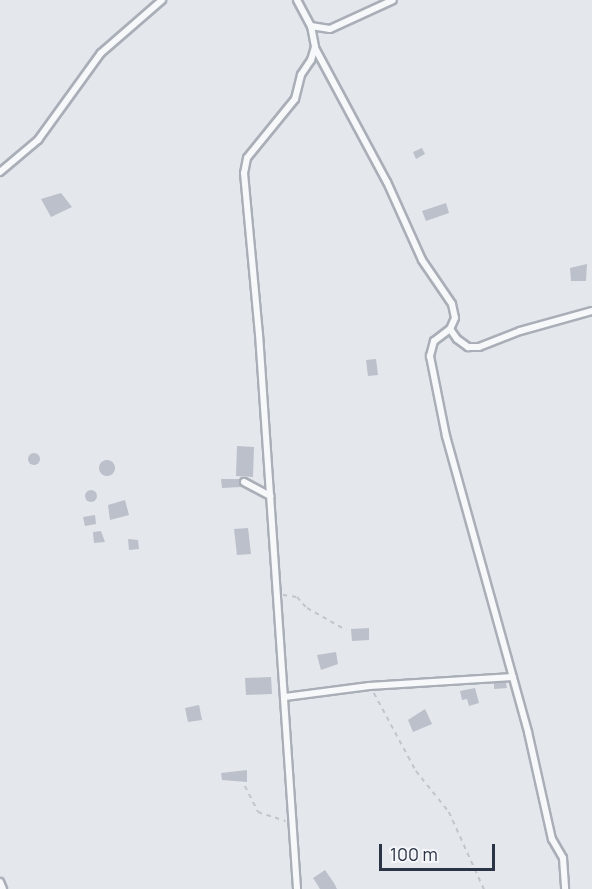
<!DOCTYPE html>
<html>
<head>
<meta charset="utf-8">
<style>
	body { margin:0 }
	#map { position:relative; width:592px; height:889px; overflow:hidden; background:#e4e7ec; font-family:Manrope,sans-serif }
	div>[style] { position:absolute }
	.building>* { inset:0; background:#bbc0ca }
	.round { border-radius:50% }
	.path>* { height:1.5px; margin-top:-0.75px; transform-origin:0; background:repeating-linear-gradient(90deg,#c2c5cb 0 4.5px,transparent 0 9px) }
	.roads { filter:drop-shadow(2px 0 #a9aeb7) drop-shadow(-2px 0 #a9aeb7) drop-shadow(0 2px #a9aeb7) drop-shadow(0 -2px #a9aeb7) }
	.street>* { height:6px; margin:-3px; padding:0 3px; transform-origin:3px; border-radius:3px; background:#f7f8fa }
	span { translate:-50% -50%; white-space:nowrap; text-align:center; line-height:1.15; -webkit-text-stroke:5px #f4f6f9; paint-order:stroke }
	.scale { position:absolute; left:379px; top:844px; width:116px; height:27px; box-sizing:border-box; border:3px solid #2b3445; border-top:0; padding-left:8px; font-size:18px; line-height:21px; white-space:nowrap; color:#2b3445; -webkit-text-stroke:4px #f4f6f9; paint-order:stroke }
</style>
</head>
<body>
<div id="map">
	<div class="building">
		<div style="clip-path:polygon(422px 148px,425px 154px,416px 159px,413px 152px)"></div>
		<div style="clip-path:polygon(61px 193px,72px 207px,51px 217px,41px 199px)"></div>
		<div style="clip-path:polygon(446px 203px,449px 213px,426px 221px,422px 211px)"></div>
		<div style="clip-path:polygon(587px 264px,586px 281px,571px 281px,570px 268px)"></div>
		<div style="clip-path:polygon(376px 359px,378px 375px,368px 376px,366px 360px)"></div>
		<div style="clip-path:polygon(237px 446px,254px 447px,253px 477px,236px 476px)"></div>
		<div class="round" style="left:28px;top:453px;width:12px;height:12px"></div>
		<div class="round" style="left:99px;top:460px;width:16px;height:16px"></div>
		<div style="clip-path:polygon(221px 479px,240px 479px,241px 487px,222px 488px)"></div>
		<div class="round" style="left:85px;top:490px;width:12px;height:12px"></div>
		<div style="clip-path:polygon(125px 500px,129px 515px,110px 520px,108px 505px)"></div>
		<div style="clip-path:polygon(95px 515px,96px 524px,85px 526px,83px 517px)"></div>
		<div style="clip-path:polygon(248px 528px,251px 554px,237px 555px,234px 529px)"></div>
		<div style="clip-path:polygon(101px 531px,105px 542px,94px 543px,93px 532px)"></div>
		<div style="clip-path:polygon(128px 539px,138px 540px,139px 549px,129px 550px)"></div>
		<div style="clip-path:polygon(369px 628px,369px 640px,352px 641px,351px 629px)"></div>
		<div style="clip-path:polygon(336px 652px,338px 664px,321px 670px,317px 655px)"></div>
		<div style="clip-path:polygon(271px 677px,272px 694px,246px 695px,245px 678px)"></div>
		<div style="clip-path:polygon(494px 683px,506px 683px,507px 688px,494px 689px)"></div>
		<div style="clip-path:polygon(475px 688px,479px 703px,469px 706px,467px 699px,462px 700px,460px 691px)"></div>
		<div style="clip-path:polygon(199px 705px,202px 720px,188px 722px,185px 708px)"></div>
		<div style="clip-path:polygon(425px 709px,432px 724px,413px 732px,408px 720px)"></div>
		<div style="clip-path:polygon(247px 770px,247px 782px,222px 780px,221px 773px)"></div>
		<div style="clip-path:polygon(325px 870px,334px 883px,337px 889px,320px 889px,313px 878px)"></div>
	</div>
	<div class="path">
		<div style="left:283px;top:595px;width:14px;rotate:8deg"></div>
		<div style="left:297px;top:597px;width:15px;rotate:48deg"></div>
		<div style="left:307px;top:608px;width:45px;rotate:29.4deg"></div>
		<div style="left:374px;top:693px;width:89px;rotate:61.7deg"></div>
		<div style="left:416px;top:771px;width:53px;rotate:51.2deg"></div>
		<div style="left:449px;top:812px;width:85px;rotate:65.6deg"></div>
		<div style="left:245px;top:786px;width:29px;rotate:63deg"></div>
		<div style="left:258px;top:812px;width:29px;rotate:18deg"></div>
	</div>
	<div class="roads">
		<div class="street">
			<div style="left:297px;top:0;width:30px;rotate:62deg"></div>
			<div style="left:311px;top:26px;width:21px;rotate:79deg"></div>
			<div style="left:315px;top:47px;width:14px;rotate:107deg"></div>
			<div style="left:311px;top:60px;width:18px;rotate:124deg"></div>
			<div style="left:301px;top:75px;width:25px;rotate:104deg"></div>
			<div style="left:295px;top:99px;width:76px;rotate:129.1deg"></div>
			<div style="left:247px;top:158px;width:15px;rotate:101deg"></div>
			<div style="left:244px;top:173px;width:162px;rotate:84.7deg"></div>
			<div style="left:259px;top:334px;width:556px;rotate:86.08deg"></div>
			<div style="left:311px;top:26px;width:19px;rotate:9deg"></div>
			<div style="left:330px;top:29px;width:69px;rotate:-24.7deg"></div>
			<div style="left:315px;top:48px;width:152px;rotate:61.8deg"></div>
			<div style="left:387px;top:182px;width:85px;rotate:65.8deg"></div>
			<div style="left:422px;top:260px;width:53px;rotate:55.7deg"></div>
			<div style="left:452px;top:304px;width:14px;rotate:78deg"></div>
			<div style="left:455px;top:318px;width:12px;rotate:114deg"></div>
			<div style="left:450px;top:329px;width:12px;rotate:55deg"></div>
			<div style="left:457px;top:339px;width:14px;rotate:36deg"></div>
			<div style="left:468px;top:347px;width:11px"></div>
			<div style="left:479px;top:347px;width:44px;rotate:-21.3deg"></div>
			<div style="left:520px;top:331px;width:75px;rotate:-15.5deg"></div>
			<div style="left:0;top:172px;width:50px;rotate:-40.1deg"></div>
			<div style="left:38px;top:140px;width:107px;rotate:-54.1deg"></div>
			<div style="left:101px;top:53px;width:81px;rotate:-41deg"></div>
			<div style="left:450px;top:329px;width:20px;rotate:143deg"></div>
			<div style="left:434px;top:341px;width:16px;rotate:105deg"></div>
			<div style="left:430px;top:356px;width:82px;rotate:78.7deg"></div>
			<div style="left:446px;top:436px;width:307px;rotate:74.5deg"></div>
			<div style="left:528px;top:732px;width:110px;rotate:77.4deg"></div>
			<div style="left:552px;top:839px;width:22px;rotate:60deg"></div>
			<div style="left:563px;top:858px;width:31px;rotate:86deg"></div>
			<div style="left:244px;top:482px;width:30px;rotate:28deg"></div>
			<div style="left:285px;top:697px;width:85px;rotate:-7.5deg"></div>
			<div style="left:369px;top:686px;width:144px;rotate:-3.6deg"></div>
			<div style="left:0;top:882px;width:8px;rotate:67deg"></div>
		</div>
	</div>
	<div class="scale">100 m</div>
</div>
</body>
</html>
